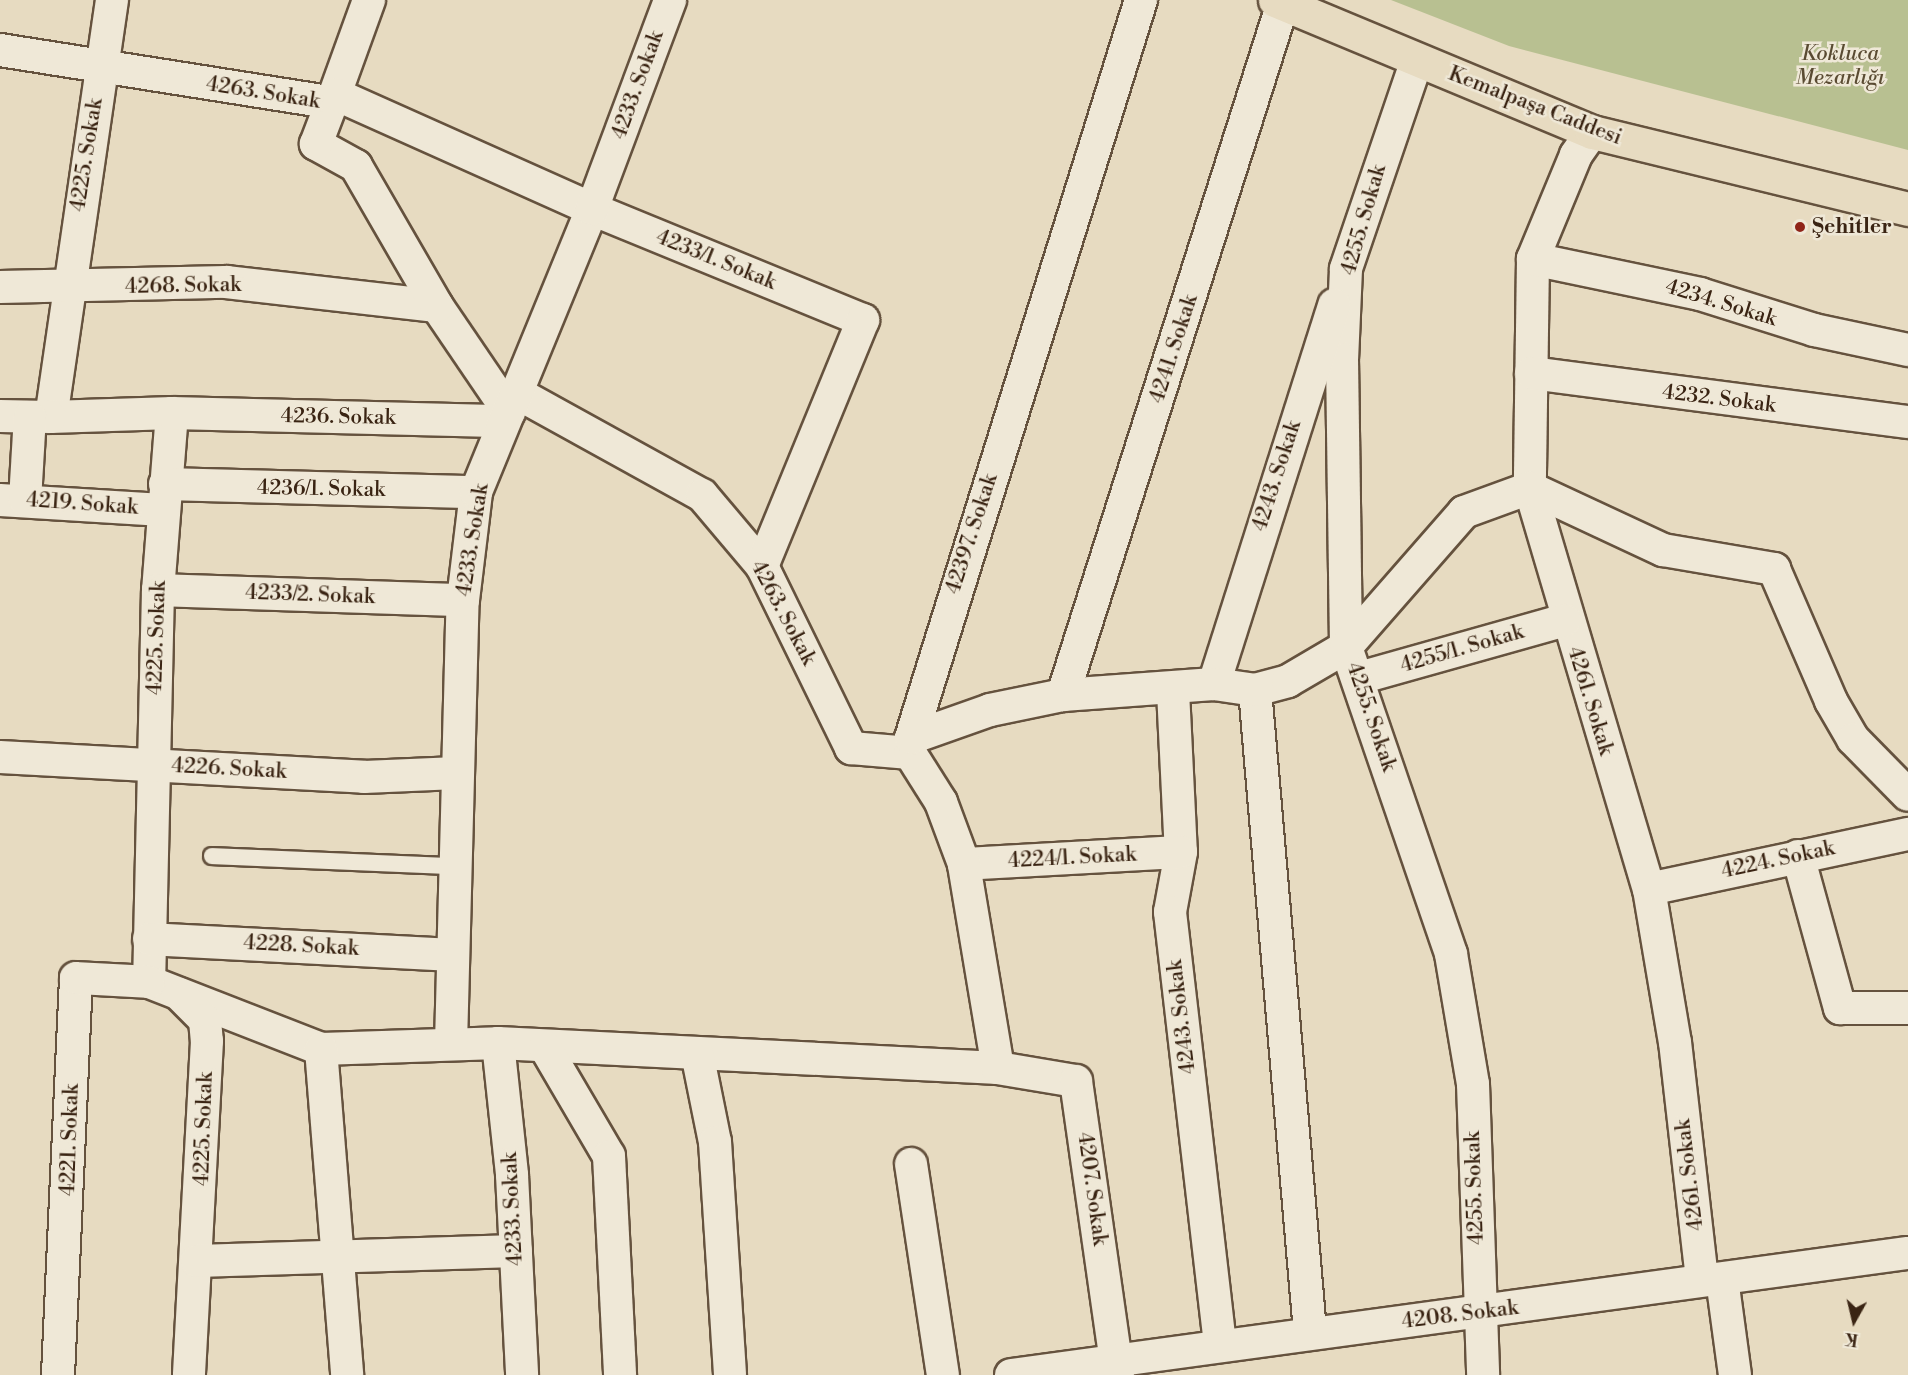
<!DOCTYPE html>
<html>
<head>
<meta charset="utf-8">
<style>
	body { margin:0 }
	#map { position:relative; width:1908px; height:1375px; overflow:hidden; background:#e7dbc1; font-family:"Libre Bodoni",serif }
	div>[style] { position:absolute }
	.green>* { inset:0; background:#b8c091 }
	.roads { filter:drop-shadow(2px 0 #65523e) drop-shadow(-2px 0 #65523e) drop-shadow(0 2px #65523e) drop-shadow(0 -2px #65523e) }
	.lane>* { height:16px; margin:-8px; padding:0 8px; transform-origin:8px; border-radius:8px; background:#efe8d7 }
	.street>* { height:32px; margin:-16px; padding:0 16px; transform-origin:16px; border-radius:16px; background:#efe8d7 }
	.primary>* { height:33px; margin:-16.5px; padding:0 16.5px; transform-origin:16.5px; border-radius:16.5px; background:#e7dbc1 }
	.dots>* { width:16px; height:16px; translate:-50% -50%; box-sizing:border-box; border:3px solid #efe8d7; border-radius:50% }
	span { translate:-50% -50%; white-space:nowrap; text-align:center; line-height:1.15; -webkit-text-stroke:5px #efe8d7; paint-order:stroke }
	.park-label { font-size:21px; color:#5a4b32; font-style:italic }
	.street-label { font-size:21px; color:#3a2413 }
	.poi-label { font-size:21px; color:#3a2413; font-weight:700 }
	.left { translate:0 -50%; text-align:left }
	.north { position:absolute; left:1824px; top:1291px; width:60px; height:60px; -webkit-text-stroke:4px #efe8d7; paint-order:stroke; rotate:188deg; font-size:16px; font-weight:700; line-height:24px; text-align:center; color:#3a2413 }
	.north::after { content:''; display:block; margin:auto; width:21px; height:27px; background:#3a2413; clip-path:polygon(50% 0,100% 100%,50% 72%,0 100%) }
</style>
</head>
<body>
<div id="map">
	<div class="green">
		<div style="clip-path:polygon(1391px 0,1908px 0,1908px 150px,1509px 46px)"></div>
	</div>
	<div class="roads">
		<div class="lane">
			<div style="left:212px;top:856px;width:240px;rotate:2.4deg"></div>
		</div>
		<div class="street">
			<div style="left:112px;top:0;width:421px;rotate:98.3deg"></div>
			<div style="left:51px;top:417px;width:121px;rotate:-1.9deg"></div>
			<div style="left:172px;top:413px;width:178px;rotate:94.5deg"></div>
			<div style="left:158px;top:590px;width:392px;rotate:91.3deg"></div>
			<div style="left:149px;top:982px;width:185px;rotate:21.3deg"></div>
			<div style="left:321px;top:1049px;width:177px;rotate:-1.9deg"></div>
			<div style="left:498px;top:1043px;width:501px;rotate:2.86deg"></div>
			<div style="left:998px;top:1068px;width:79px;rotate:9.5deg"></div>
			<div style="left:1076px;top:1081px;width:297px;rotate:81.9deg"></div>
			<div style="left:0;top:50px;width:333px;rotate:9deg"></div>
			<div style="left:1417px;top:60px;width:221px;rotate:108.8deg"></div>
			<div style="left:1346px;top:269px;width:90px;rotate:92.5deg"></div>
			<div style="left:1342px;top:359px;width:288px;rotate:89.2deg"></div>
			<div style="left:1346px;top:647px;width:324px;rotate:71.1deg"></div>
			<div style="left:1451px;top:954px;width:132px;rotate:80.4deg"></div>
			<div style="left:1473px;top:1084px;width:291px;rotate:88deg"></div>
			<div style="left:335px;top:94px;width:100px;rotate:-70.1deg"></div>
			<div style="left:1592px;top:132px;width:28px;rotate:125deg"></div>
			<div style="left:1576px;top:155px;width:113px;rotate:112.5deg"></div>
			<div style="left:1533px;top:259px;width:229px;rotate:90.8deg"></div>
			<div style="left:1530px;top:488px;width:418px;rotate:73.5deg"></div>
			<div style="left:1649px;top:889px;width:155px;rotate:80.4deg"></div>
			<div style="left:1675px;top:1042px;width:239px;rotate:83.5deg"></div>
			<div style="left:1533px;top:259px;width:171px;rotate:11.8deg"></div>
			<div style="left:1700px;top:294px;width:120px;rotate:17.5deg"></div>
			<div style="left:1814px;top:330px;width:96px;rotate:12deg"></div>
			<div style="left:0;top:287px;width:226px;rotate:-1.3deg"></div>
			<div style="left:226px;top:282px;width:212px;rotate:6.5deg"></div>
			<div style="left:1531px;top:373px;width:380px;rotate:7.4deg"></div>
			<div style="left:517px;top:393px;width:211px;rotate:28.9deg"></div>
			<div style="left:702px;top:495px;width:93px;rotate:49.8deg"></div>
			<div style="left:762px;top:566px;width:203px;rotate:63.9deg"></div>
			<div style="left:851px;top:748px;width:59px;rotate:4.8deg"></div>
			<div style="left:509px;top:412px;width:128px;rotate:-124.2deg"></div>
			<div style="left:437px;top:306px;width:162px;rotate:-120.1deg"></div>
			<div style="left:356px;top:166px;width:46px;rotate:-151.2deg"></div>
			<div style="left:316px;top:144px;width:53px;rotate:-69.2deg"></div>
			<div style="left:335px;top:94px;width:282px;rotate:24.1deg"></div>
			<div style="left:592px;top:209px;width:293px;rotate:22.3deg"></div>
			<div style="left:863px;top:320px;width:266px;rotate:112.3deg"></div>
			<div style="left:172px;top:413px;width:332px;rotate:1.4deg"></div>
			<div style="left:0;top:416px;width:50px;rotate:1.1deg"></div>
			<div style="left:165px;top:484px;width:311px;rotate:1.5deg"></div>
			<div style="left:0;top:500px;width:163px;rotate:3.5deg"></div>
			<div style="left:25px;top:500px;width:83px;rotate:-86.6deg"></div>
			<div style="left:158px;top:590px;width:305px;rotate:1.9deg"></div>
			<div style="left:1359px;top:678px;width:214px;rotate:-15.7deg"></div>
			<div style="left:1214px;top:684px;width:398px;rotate:-72.4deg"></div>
			<div style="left:1255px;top:690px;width:643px;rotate:85.1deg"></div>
			<div style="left:1173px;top:691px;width:161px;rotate:87.2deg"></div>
			<div style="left:1181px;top:852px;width:61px;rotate:100.4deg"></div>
			<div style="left:1170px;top:912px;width:434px;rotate:83.4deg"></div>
			<div style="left:1063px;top:695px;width:726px;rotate:-72.36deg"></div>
			<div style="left:911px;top:738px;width:84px;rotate:-19.5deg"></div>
			<div style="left:990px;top:710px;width:75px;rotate:-11.6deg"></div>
			<div style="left:1063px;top:695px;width:151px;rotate:-4.2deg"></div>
			<div style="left:1214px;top:684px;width:41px;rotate:8.3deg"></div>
			<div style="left:1255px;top:690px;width:34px;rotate:-15deg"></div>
			<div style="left:1288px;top:681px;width:67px;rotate:-30.4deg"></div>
			<div style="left:1346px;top:647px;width:179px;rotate:-48.8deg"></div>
			<div style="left:1464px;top:512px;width:70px;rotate:-20deg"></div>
			<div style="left:1530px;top:488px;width:147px;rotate:25deg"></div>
			<div style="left:1663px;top:550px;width:113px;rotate:9.7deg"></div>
			<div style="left:1774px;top:569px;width:144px;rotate:66.6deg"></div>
			<div style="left:1831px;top:701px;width:44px;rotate:59.9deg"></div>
			<div style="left:1853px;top:739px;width:78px;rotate:45.5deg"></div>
			<div style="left:0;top:757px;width:365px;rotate:3.1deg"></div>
			<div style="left:364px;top:777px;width:93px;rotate:-2.5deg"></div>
			<div style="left:1798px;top:856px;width:158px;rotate:74.6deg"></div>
			<div style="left:1840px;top:1008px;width:68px"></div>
			<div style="left:964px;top:864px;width:217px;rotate:-3.2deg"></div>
			<div style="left:1649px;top:889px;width:265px;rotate:-12deg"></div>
			<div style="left:149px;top:939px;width:303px;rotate:3deg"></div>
			<div style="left:179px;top:994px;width:37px;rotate:45deg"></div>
			<div style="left:205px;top:1020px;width:21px;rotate:85deg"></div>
			<div style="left:207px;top:1041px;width:334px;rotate:93.1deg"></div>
			<div style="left:498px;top:1043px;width:133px;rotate:83.9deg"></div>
			<div style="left:512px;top:1175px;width:200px;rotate:87.1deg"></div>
			<div style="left:451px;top:1044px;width:444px;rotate:-88.5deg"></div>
			<div style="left:463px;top:600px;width:109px;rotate:-83.1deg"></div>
			<div style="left:476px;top:492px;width:306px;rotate:-67.7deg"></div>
			<div style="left:592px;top:209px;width:223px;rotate:-69.5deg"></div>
			<div style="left:545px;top:1047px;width:126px;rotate:59.6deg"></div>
			<div style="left:609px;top:1156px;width:219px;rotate:87.1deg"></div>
			<div style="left:321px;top:1049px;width:327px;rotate:85.4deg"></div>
			<div style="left:697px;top:1053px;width:91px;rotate:78.6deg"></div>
			<div style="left:715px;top:1142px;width:233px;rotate:86.3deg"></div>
			<div style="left:998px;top:1068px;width:207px;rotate:-99.5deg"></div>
			<div style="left:964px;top:864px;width:66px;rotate:-110.4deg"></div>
			<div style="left:941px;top:802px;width:58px;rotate:-122.3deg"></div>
			<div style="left:910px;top:753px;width:15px;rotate:-86deg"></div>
			<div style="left:911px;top:738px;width:773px;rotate:-72.69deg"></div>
			<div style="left:911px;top:1164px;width:213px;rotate:81.4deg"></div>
			<div style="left:197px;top:1261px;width:319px;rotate:-1.8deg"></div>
			<div style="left:1722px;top:1279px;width:97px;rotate:82.3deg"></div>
			<div style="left:58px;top:1375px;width:397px;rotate:-87.4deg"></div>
			<div style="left:76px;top:978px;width:73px;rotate:3.1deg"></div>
			<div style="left:1011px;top:1375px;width:905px;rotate:-7.75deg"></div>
		</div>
		<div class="primary">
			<div style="left:1275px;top:0;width:343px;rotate:22.6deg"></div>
			<div style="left:1592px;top:132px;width:325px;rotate:13.7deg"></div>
		</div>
	</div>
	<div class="dots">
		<div style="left:1800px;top:227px;background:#8f2418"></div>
	</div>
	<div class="park-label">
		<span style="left:1840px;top:66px">Kokluca<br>Mezarlığı</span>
	</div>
	<div class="street-label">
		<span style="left:638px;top:85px;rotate:-70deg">4233. Sokak</span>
		<span style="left:263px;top:93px;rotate:9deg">4263. Sokak</span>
		<span style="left:1535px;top:106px;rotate:21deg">Kemalpaşa Caddesi</span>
		<span style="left:87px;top:155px;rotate:-81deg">4225. Sokak</span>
		<span style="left:1364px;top:220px;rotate:-74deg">4255. Sokak</span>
		<span style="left:716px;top:260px;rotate:22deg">4233/1. Sokak</span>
		<span style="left:183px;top:286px;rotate:-1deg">4268. Sokak</span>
		<span style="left:1721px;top:303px;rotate:17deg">4234. Sokak</span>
		<span style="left:1174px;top:349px;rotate:-72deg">4241. Sokak</span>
		<span style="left:1719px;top:399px;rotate:7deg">4232. Sokak</span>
		<span style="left:338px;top:417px;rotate:1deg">4236. Sokak</span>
		<span style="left:1277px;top:476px;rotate:-72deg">4243. Sokak</span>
		<span style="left:321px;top:489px;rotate:1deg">4236/1. Sokak</span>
		<span style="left:82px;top:504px;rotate:4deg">4219. Sokak</span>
		<span style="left:972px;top:534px;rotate:-72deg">42397. Sokak</span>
		<span style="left:473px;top:540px;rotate:-81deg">4233. Sokak</span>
		<span style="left:310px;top:595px;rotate:2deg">4233/2. Sokak</span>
		<span style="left:783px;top:613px;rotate:62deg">4263. Sokak</span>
		<span style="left:157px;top:638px;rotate:-88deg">4225. Sokak</span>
		<span style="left:1462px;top:649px;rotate:-16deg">4255/1. Sokak</span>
		<span style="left:1590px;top:701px;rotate:73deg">4261. Sokak</span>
		<span style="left:1371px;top:717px;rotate:71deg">4255. Sokak</span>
		<span style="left:229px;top:769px;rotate:3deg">4226. Sokak</span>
		<span style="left:1072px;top:858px;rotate:-3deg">4224/1. Sokak</span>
		<span style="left:1778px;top:860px;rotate:-12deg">4224. Sokak</span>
		<span style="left:301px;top:946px;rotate:3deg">4228. Sokak</span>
		<span style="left:1182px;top:1017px;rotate:-97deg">4243. Sokak</span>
		<span style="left:204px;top:1129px;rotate:-88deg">4225. Sokak</span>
		<span style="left:70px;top:1140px;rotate:-88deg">4221. Sokak</span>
		<span style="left:1690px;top:1175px;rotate:-97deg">4261. Sokak</span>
		<span style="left:1475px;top:1188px;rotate:-92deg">4255. Sokak</span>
		<span style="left:1092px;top:1189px;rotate:82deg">4207. Sokak</span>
		<span style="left:513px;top:1209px;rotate:-93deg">4233. Sokak</span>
		<span style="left:1460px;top:1315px;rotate:-7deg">4208. Sokak</span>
	</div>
	<div class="poi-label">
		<span class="left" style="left:1812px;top:227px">Şehitler</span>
	</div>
	<div class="north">K</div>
</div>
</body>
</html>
